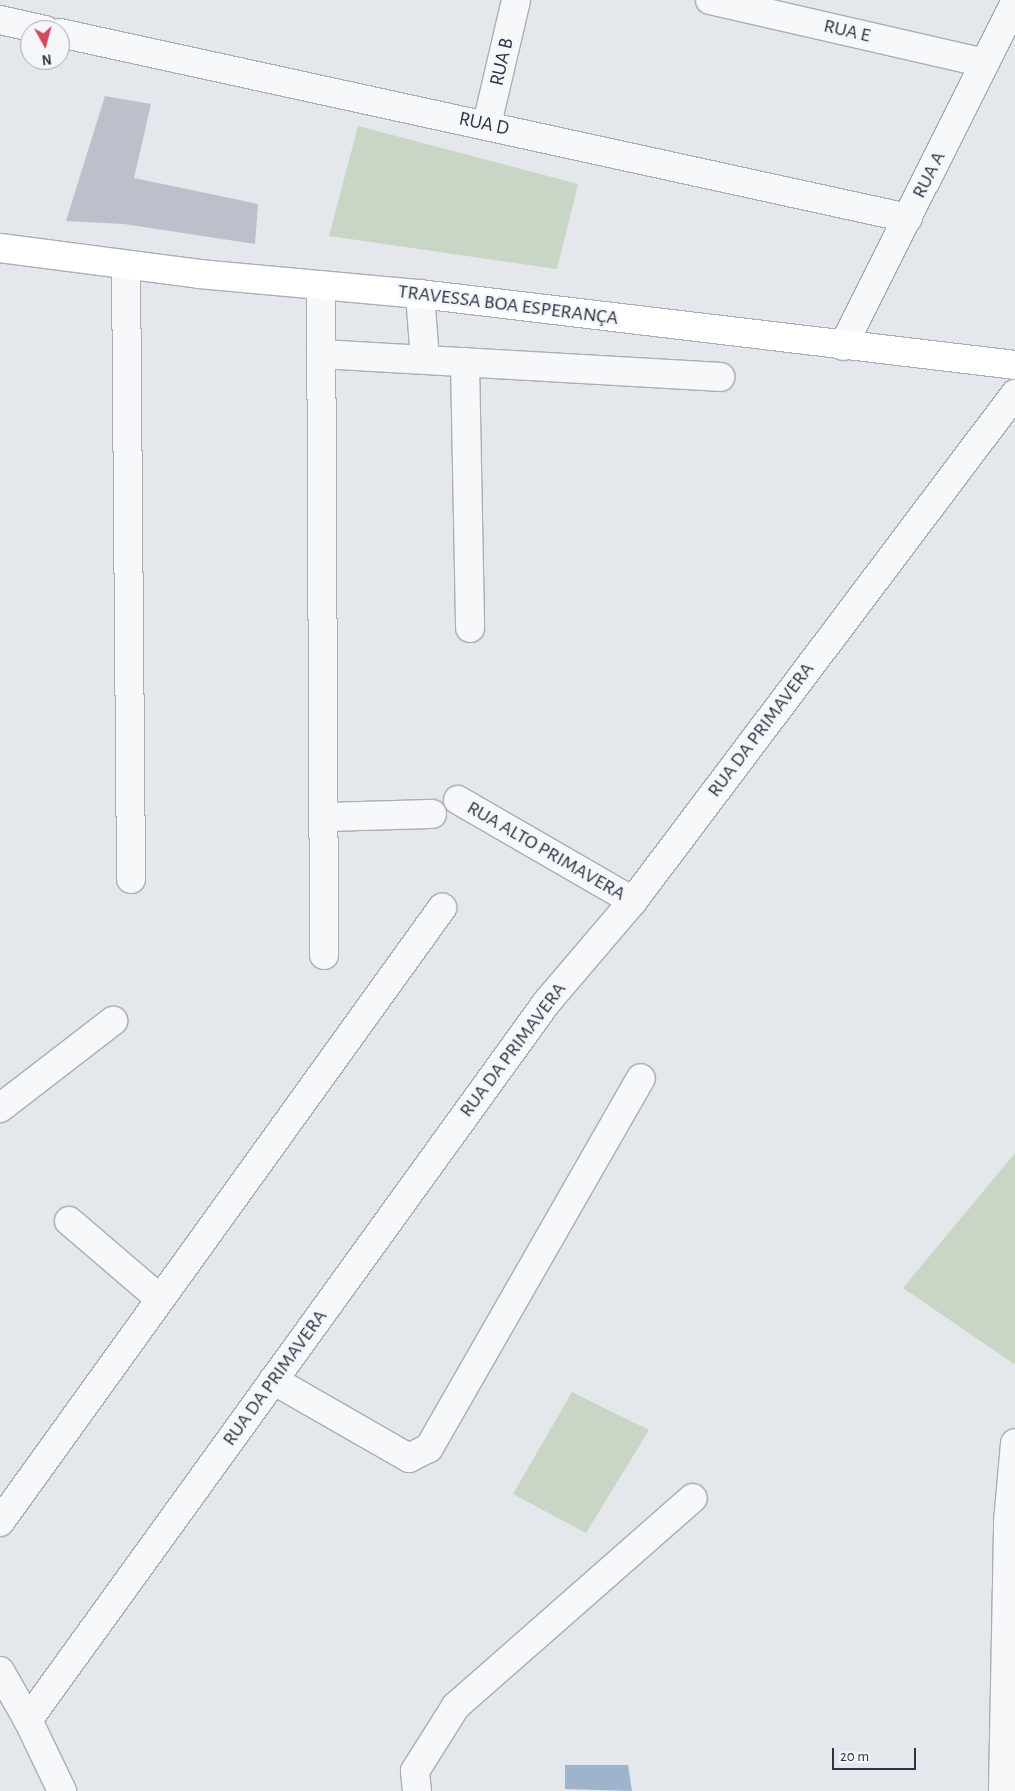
<!DOCTYPE html>
<html>
<head>
<meta charset="utf-8">
<style>
	body { margin:0 }
	#map { position:relative; width:1015px; height:1791px; overflow:hidden; background:#e4e7ec; font-family:"Alegreya Sans",sans-serif }
	div>[style] { position:absolute }
	.green>* { inset:0; background:#c9d6c5 }
	.water>* { inset:0; background:#9fb4cc }
	.building>* { inset:0; background:#bbc0ca }
	.roads { filter:drop-shadow(1px 0 #a9aeb7) drop-shadow(-1px 0 #a9aeb7) drop-shadow(0 1px #a9aeb7) drop-shadow(0 -1px #a9aeb7) }
	.minor>* { height:28px; margin:-14px; padding:0 14px; transform-origin:14px; border-radius:14px; background:#f7f8fa }
	.major>* { height:28px; margin:-14px; padding:0 14px; transform-origin:14px; border-radius:14px; background:#fff }
	span { translate:-50% -50%; white-space:nowrap; text-align:center; line-height:1.15; -webkit-text-stroke:5px #f4f6f9; paint-order:stroke }
	.street-label { font-size:20px; color:#2b3445 }
	.north { position:absolute; left:20px; top:20px; width:50px; height:50px; box-sizing:border-box; background:#f4f6f9; border:1px solid #a4a8b1; border-radius:50%; rotate:173deg; font-size:14px; font-weight:700; line-height:20px; text-align:center; color:#2b3445 }
	.north::after { content:''; display:block; margin:auto; width:18px; height:22px; background:#d1495b; clip-path:polygon(50% 0,100% 100%,50% 72%,0 100%) }
	.scale { position:absolute; left:832px; top:1748px; width:84px; height:22px; box-sizing:border-box; border:2px solid #2b3445; border-top:0; padding-left:6px; font-size:15px; line-height:18px; white-space:nowrap; color:#2b3445; -webkit-text-stroke:4px #f4f6f9; paint-order:stroke }
</style>
</head>
<body>
<div id="map">
	<div class="green">
		<div style="clip-path:polygon(358px 126px,578px 184px,557px 269px,329px 236px)"></div>
		<div style="clip-path:polygon(1015px 1153px,1015px 1363px,1014px 1364px,903px 1288px)"></div>
		<div style="clip-path:polygon(572px 1392px,649px 1430px,586px 1533px,513px 1494px)"></div>
	</div>
	<div class="water">
		<div style="clip-path:polygon(565px 1765px,628px 1765px,632px 1791px,565px 1789px)"></div>
	</div>
	<div class="building">
		<div style="clip-path:polygon(105px 96px,151px 104px,134px 178px,258px 204px,255px 244px,124px 224px,66px 221px)"></div>
	</div>
	<div class="roads">
		<div class="minor">
			<div style="left:710px;top:0;width:282px;rotate:12.9deg"></div>
			<div style="left:0;top:20px;width:46px;rotate:12.5deg"></div>
			<div style="left:60px;top:33px;width:868px;rotate:12.31deg"></div>
			<div style="left:487px;top:124px;width:127px;rotate:-76.8deg"></div>
			<div style="left:126px;top:266px;width:613px;rotate:89.53deg"></div>
			<div style="left:321px;top:285px;width:670px;rotate:89.74deg"></div>
			<div style="left:420px;top:294px;width:66px;rotate:85.7deg"></div>
			<div style="left:843px;top:346px;width:384px;rotate:-63.4deg"></div>
			<div style="left:322px;top:354px;width:399px;rotate:3.3deg"></div>
			<div style="left:465px;top:362px;width:266px;rotate:88.9deg"></div>
			<div style="left:458px;top:800px;width:202px;rotate:30deg"></div>
			<div style="left:324px;top:817px;width:108px;rotate:-1.6deg"></div>
			<div style="left:0;top:1108px;width:143px;rotate:-37.6deg"></div>
			<div style="left:69px;top:1221px;width:120px;rotate:40.6deg"></div>
			<div style="left:273px;top:1380px;width:157px;rotate:29.8deg"></div>
			<div style="left:409px;top:1458px;width:22px;rotate:-27deg"></div>
			<div style="left:429px;top:1448px;width:426px;rotate:-60.2deg"></div>
			<div style="left:0;top:1522px;width:757px;rotate:-54.25deg"></div>
			<div style="left:0;top:1671px;width:56px;rotate:60.3deg"></div>
			<div style="left:28px;top:1720px;width:79px;rotate:64.4deg"></div>
			<div style="left:28px;top:1720px;width:886px;rotate:-54.14deg"></div>
			<div style="left:547px;top:1002px;width:133px;rotate:-49.6deg"></div>
			<div style="left:633px;top:901px;width:635px;rotate:-53deg"></div>
			<div style="left:417px;top:1791px;width:20px;rotate:-96deg"></div>
			<div style="left:415px;top:1771px;width:77px;rotate:-57.8deg"></div>
			<div style="left:456px;top:1706px;width:315px;rotate:-41.3deg"></div>
			<div style="left:1003px;top:1791px;width:269px;rotate:-88.9deg"></div>
			<div style="left:1008px;top:1522px;width:79px;rotate:-84.9deg"></div>
		</div>
		<div class="major">
			<div style="left:0;top:248px;width:201px;rotate:7.4deg"></div>
			<div style="left:199px;top:274px;width:222px;rotate:5.2deg"></div>
			<div style="left:420px;top:294px;width:599px;rotate:6.8deg"></div>
		</div>
	</div>
	<div class="street-label">
		<span style="left:847px;top:31px;rotate:13deg">RUA E</span>
		<span style="left:502px;top:62px;rotate:-77deg">RUA B</span>
		<span style="left:484px;top:124px;rotate:12deg">RUA D</span>
		<span style="left:929px;top:175px;rotate:-63deg">RUA A</span>
		<span style="left:508px;top:305px;rotate:7deg">TRAVESSA BOA ESPERANÇA</span>
		<span style="left:761px;top:730px;rotate:-53deg">RUA DA PRIMAVERA</span>
		<span style="left:546px;top:851px;rotate:30deg">RUA ALTO PRIMAVERA</span>
		<span style="left:513px;top:1050px;rotate:-53deg">RUA DA PRIMAVERA</span>
		<span style="left:275px;top:1378px;rotate:-54deg">RUA DA PRIMAVERA</span>
	</div>
	<div class="north">N</div>
	<div class="scale">20 m</div>
</div>
</body>
</html>
